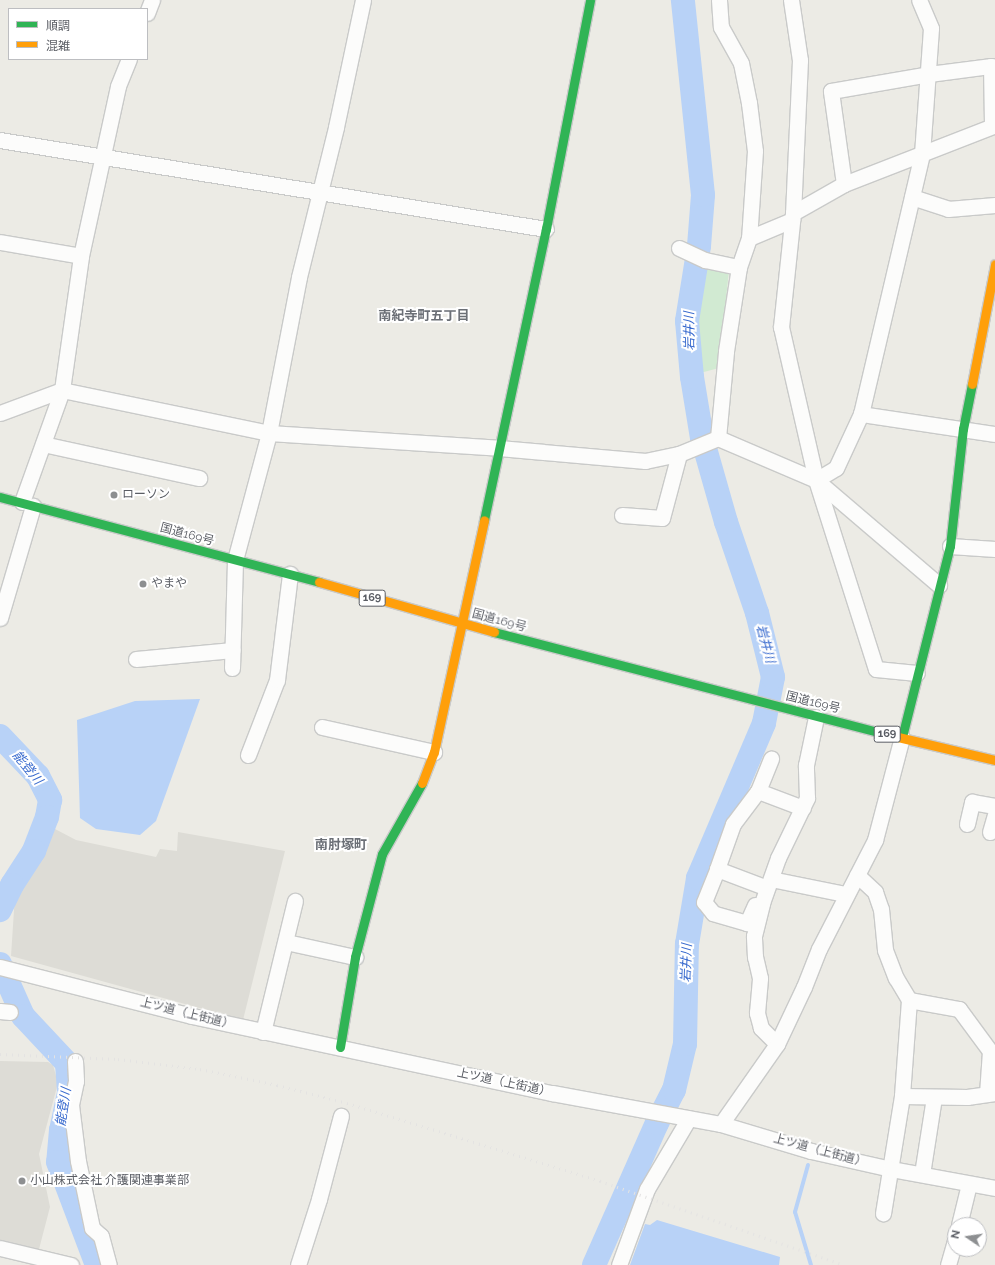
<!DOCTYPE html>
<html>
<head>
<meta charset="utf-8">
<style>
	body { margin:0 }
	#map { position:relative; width:995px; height:1265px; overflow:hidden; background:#ecebe5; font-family:Raleway,"Noto Sans JP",sans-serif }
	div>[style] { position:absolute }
	.industrial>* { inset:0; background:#dddcd6 }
	.green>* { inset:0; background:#d1ead2 }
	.water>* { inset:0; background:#b8d2f7 }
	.stream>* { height:4px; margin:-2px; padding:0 2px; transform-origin:2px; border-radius:2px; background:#b8d2f7 }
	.river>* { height:24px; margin:-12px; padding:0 12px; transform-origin:12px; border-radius:12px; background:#b8d2f7 }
	.roads { filter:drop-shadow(1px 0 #c9cac9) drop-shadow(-1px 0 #c9cac9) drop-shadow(0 1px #c9cac9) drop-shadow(0 -1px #c9cac9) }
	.street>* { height:15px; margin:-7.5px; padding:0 7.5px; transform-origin:7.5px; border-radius:7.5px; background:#fcfcfb }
	.fast>* { height:9px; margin:-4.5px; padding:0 4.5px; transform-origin:4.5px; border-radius:4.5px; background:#30b455 }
	.slow>* { height:9px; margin:-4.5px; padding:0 4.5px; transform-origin:4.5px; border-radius:4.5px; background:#ff9f0a }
	.rail>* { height:3px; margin-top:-1.5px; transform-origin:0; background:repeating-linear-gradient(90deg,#e4e3e2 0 1px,transparent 0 6px) }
	.dots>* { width:11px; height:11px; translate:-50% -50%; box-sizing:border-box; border:2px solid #fff; border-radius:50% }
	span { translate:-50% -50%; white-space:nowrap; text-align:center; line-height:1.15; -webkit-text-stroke:4px #fff; paint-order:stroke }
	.shield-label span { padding:1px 3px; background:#fff; border:1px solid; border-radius:3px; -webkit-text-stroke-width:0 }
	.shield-label { font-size:11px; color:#5a5d64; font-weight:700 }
	.poi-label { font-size:12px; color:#5a5d64 }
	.left { translate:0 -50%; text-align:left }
	.street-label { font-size:12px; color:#5a5d64 }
	.neighbourhood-label { font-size:13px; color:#6b6f76; font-weight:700 }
	.water-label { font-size:13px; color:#386ace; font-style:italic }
	.legend { position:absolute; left:8px; top:8px; width:140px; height:52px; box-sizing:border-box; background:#fff; border:1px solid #bdbec1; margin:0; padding:5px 7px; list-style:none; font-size:12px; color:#5a5d64 }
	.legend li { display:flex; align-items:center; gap:8px; height:20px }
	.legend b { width:20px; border:1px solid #bdbec1 }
	.north { position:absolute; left:947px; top:1217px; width:40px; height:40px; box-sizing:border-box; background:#fff; border:1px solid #bdbec1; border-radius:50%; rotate:283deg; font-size:11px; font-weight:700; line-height:16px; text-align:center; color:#5a5d64 }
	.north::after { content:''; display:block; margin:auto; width:14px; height:18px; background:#8d8f91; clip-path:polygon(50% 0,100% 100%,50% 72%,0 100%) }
</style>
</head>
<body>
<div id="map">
	<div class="industrial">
		<div style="clip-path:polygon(55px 829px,76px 840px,156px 857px,160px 849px,177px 851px,178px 832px,285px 851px,243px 1020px,11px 956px,15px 895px)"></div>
		<div style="clip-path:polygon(0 1061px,48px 1062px,53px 1065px,58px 1083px,39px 1154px,50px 1207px,38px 1253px,0 1243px)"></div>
	</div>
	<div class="green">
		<div style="clip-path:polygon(704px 265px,729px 270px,719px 368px,700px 373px,695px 325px)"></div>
	</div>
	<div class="water">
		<div style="clip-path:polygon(200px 699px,156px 821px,140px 835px,96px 829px,80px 818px,77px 720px,135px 701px)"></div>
		<div style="clip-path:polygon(657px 1220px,780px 1257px,779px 1265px,630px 1265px,645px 1224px,650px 1225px)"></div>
	</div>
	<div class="stream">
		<div style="left:808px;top:1165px;width:49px;rotate:105.5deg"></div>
		<div style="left:795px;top:1212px;width:55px;rotate:73.2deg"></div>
	</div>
	<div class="river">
		<div style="left:0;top:736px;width:55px;rotate:46.5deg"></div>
		<div style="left:38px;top:776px;width:27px;rotate:63deg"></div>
		<div style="left:50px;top:800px;width:17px;rotate:100deg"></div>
		<div style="left:47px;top:817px;width:36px;rotate:111deg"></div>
		<div style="left:34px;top:851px;width:40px;rotate:122.9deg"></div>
		<div style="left:12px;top:885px;width:28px;rotate:116deg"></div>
		<div style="left:0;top:964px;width:57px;rotate:66.1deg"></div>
		<div style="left:23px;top:1016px;width:64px;rotate:46.9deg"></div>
		<div style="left:67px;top:1063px;width:30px;rotate:86deg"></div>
		<div style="left:69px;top:1093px;width:38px;rotate:102deg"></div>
		<div style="left:61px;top:1130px;width:32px;rotate:95deg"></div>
		<div style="left:58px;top:1162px;width:110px;rotate:69.3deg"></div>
		<div style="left:594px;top:1265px;width:155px;rotate:-66.1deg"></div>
		<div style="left:657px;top:1123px;width:37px;rotate:-63deg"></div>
		<div style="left:674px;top:1090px;width:47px;rotate:-76.6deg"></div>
		<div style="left:685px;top:1044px;width:100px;rotate:-88.9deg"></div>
		<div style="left:687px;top:944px;width:67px;rotate:-80.5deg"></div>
		<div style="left:698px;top:878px;width:168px;rotate:-66.9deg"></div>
		<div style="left:764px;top:723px;width:47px;rotate:-78.9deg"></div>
		<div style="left:773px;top:677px;width:66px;rotate:-104deg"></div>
		<div style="left:757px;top:613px;width:96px;rotate:-108.8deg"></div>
		<div style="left:726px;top:522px;width:87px;rotate:-105.9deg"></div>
		<div style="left:702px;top:438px;width:62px;rotate:-99.3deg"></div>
		<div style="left:692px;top:377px;width:56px;rotate:-95.1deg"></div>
		<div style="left:687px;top:321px;width:76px;rotate:-80.9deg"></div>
		<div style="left:699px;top:246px;width:51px;rotate:-85.5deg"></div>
		<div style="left:703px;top:195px;width:196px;rotate:-95.9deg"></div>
	</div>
	<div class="roads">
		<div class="street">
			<div style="left:719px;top:0;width:27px;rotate:86deg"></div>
			<div style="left:721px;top:27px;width:41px;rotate:60.9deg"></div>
			<div style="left:741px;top:63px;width:41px;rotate:78.7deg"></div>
			<div style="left:749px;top:103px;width:48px;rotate:82.9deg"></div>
			<div style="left:755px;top:151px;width:87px;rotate:93.9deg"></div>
			<div style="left:791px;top:0;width:61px;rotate:81.5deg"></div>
			<div style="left:800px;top:60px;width:153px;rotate:92.6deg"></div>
			<div style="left:793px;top:213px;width:115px;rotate:96deg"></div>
			<div style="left:781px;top:327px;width:157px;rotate:77.1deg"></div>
			<div style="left:816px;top:480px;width:198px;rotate:72.4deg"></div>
			<div style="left:876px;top:669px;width:41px;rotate:5.6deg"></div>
			<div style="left:147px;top:13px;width:14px;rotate:-69deg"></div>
			<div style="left:0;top:140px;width:553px;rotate:9.26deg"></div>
			<div style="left:844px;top:184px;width:94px;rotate:-98deg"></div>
			<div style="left:831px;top:91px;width:99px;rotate:-9.8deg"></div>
			<div style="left:929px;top:74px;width:63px;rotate:-7.4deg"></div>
			<div style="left:991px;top:66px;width:59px;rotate:89deg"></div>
			<div style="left:912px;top:197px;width:38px;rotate:18deg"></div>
			<div style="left:948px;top:209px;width:47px;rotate:-4.9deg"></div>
			<div style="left:793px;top:213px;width:59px;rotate:-29.6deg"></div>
			<div style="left:844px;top:184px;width:162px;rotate:-21.3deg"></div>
			<div style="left:0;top:242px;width:82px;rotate:9.8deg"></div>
			<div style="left:679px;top:248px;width:29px;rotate:25deg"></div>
			<div style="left:705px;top:260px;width:35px;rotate:12deg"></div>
			<div style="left:0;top:413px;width:66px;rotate:-20.4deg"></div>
			<div style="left:62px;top:390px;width:211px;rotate:11.7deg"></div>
			<div style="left:269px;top:433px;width:230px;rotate:3.7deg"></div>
			<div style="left:499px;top:448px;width:147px;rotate:5.1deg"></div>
			<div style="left:645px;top:461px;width:35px;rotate:-12deg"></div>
			<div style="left:679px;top:454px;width:42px;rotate:-22.3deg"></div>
			<div style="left:861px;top:414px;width:135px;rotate:8.5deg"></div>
			<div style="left:718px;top:438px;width:107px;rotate:23.2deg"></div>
			<div style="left:816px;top:480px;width:162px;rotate:40.5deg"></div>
			<div style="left:718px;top:438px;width:87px;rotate:-84.7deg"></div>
			<div style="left:726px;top:351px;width:85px;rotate:-81.2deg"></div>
			<div style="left:739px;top:267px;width:31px;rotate:-71deg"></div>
			<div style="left:749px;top:238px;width:47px;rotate:-22.7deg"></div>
			<div style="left:43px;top:444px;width:160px;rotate:12.3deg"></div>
			<div style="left:816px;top:480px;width:23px;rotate:-31deg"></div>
			<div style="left:836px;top:468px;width:60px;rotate:-65.2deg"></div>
			<div style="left:861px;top:414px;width:267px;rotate:-76.8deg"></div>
			<div style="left:922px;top:154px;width:126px;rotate:-85.9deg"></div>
			<div style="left:931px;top:28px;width:30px;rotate:-113deg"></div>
			<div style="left:22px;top:502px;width:119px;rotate:-70.3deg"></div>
			<div style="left:62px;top:390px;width:135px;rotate:-81.9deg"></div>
			<div style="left:81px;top:256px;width:174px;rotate:-77.7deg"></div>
			<div style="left:118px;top:86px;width:29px;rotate:-68deg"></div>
			<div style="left:622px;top:515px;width:40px;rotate:4.3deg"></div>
			<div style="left:662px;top:518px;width:66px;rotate:-75.1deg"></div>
			<div style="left:950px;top:546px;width:45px;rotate:3.8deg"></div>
			<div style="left:0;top:618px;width:117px;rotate:-73.6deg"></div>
			<div style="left:136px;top:659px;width:97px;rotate:-5.3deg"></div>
			<div style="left:232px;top:668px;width:108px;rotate:-88.4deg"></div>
			<div style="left:235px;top:560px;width:131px;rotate:-75deg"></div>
			<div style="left:269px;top:433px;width:159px;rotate:-79.1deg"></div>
			<div style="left:299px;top:277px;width:154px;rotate:-76.1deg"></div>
			<div style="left:336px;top:127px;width:130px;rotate:-78deg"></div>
			<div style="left:322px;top:727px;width:115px;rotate:12.6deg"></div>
			<div style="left:248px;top:755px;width:80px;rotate:-68.9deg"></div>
			<div style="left:277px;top:680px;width:107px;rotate:-83deg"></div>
			<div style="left:758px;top:791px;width:35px;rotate:-68deg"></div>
			<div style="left:967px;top:824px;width:23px;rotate:-77deg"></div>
			<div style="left:972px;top:802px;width:23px;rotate:10deg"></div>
			<div style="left:990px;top:832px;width:18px;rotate:-74deg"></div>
			<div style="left:717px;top:869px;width:48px;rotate:-70.4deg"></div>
			<div style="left:733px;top:824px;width:41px;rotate:-52.9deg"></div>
			<div style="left:758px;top:791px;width:48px;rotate:20.7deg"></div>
			<div style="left:857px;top:875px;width:25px;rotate:43deg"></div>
			<div style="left:875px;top:892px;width:18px;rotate:71deg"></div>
			<div style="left:881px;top:909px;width:41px;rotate:84.4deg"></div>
			<div style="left:885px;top:950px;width:30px;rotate:69deg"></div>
			<div style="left:896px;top:978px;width:26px;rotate:59deg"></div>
			<div style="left:909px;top:1000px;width:96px;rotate:94.2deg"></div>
			<div style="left:902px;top:1096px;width:119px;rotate:99.2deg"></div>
			<div style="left:771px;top:879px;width:76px;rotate:11.5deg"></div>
			<div style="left:755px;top:905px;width:20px;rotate:114deg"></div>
			<div style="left:747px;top:923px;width:35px;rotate:-164deg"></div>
			<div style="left:713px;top:913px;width:14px;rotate:-129deg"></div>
			<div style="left:704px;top:902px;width:35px;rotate:-68deg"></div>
			<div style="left:717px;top:869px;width:53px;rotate:20.8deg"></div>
			<div style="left:286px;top:942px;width:71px;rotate:12.3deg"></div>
			<div style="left:0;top:967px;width:198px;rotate:14.3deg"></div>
			<div style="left:192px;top:1016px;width:368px;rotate:12.1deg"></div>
			<div style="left:552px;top:1093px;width:172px;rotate:10.4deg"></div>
			<div style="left:721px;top:1124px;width:94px;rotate:16.7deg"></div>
			<div style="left:811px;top:1151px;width:82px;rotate:12.7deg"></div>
			<div style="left:891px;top:1169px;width:106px;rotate:10.4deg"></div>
			<div style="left:909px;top:1000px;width:51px;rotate:10.2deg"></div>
			<div style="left:959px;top:1009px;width:52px;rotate:53.6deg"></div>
			<div style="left:990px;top:1051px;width:43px;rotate:94deg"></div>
			<div style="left:0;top:1011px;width:10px;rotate:6deg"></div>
			<div style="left:263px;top:1032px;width:135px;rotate:-76.3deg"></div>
			<div style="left:777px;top:1044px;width:23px;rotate:-135deg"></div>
			<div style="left:761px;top:1028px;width:16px;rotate:-105deg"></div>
			<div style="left:757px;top:1013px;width:35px;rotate:-85deg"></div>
			<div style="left:760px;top:978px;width:22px;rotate:-103deg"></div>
			<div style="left:755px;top:957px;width:21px;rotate:-93deg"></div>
			<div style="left:754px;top:936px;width:34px;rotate:-76deg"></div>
			<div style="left:762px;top:903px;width:48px;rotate:-70.4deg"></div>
			<div style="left:778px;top:858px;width:67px;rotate:-64.2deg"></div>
			<div style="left:807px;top:798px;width:33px;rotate:-92deg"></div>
			<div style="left:806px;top:765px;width:49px;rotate:-78.2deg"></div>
			<div style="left:75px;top:1061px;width:20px;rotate:87deg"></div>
			<div style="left:76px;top:1081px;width:25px;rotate:102deg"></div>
			<div style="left:71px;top:1105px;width:56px;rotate:82.9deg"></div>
			<div style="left:78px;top:1161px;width:68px;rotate:78.2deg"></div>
			<div style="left:92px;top:1228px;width:12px;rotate:42deg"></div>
			<div style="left:101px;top:1236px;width:30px;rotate:75deg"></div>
			<div style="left:902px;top:1096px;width:65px;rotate:0.9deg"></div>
			<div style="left:967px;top:1097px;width:28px;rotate:-8deg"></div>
			<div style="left:721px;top:1124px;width:98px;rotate:-55deg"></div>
			<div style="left:777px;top:1044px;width:63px;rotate:-64.7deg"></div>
			<div style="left:804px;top:987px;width:41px;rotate:-68.5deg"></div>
			<div style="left:819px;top:949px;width:123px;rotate:-62.8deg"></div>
			<div style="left:875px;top:840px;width:106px;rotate:-75.3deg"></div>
			<div style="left:922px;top:1174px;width:78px;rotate:-81.1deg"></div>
			<div style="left:959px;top:1225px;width:42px;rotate:-76.3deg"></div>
			<div style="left:0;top:1248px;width:73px;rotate:13.5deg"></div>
			<div style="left:298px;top:1265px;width:69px;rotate:-72.3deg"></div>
			<div style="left:319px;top:1199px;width:86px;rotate:-75.2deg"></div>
			<div style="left:619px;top:1265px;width:81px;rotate:-69.8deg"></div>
			<div style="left:647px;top:1189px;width:82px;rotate:-59.4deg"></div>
			<div style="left:948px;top:1265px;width:26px;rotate:-74deg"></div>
		</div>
		<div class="fast">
			<div style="left:0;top:497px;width:330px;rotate:14.9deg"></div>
			<div style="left:484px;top:520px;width:298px;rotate:-78deg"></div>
			<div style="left:546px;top:229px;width:233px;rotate:-79.1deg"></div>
			<div style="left:494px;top:632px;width:417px;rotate:14.6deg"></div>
			<div style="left:902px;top:737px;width:197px;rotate:-75.9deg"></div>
			<div style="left:950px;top:546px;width:118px;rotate:-83.7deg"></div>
			<div style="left:963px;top:429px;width:46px;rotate:-78.7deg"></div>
			<div style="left:340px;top:1047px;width:91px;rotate:-80.5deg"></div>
			<div style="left:355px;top:957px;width:106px;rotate:-75.3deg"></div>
			<div style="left:382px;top:854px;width:81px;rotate:-60.6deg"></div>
		</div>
		<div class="slow">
			<div style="left:972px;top:384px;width:122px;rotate:-79.1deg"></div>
			<div style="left:319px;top:582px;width:182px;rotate:15.9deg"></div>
			<div style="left:898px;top:737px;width:100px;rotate:13.3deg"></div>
			<div style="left:422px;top:783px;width:33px;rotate:-69deg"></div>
			<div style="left:434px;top:752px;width:237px;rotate:-77.8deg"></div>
		</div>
	</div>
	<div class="rail">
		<div style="left:0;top:1054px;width:118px;rotate:2.4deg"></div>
		<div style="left:118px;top:1059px;width:83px;rotate:7deg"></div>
		<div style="left:200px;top:1069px;width:79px;rotate:11.7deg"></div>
		<div style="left:277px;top:1085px;width:72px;rotate:14.4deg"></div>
		<div style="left:347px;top:1103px;width:265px;rotate:17.1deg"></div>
		<div style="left:600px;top:1181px;width:258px;rotate:19deg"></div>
	</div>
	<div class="dots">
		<div style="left:114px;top:495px;background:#8d8f91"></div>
		<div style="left:143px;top:584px;background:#8d8f91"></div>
		<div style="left:22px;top:1181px;background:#8d8f91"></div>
	</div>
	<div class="shield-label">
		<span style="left:372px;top:598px">169</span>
		<span style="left:887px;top:734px">169</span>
	</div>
	<div class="poi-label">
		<span class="left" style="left:122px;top:495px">ローソン</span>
		<span class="left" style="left:151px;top:584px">やまや</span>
		<span class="left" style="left:30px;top:1181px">小山株式会社 介護関連事業部</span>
	</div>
	<div class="street-label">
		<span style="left:187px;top:535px;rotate:15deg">国道169号</span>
		<span style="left:499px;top:621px;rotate:15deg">国道169号</span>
		<span style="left:813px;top:703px;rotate:14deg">国道169号</span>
		<span style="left:187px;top:1014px;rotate:14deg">上ツ道（上街道）</span>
		<span style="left:504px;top:1083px;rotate:12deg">上ツ道（上街道）</span>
		<span style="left:820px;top:1151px;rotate:15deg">上ツ道（上街道）</span>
	</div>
	<div class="neighbourhood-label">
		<span style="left:424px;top:316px">南紀寺町五丁目</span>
		<span style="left:341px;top:845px">南肘塚町</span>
	</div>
	<div class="water-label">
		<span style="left:690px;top:331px;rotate:-91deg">岩井川</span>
		<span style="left:765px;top:644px;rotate:75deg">岩井川</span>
		<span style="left:27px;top:768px;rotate:51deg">能登川</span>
		<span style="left:687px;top:963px;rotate:-88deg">岩井川</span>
		<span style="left:64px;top:1107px;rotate:-81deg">能登川</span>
	</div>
	<ul class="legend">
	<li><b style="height:5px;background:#30b455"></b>順調</li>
	<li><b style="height:5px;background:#ff9f0a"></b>混雑</li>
	</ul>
	<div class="north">N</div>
</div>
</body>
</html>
